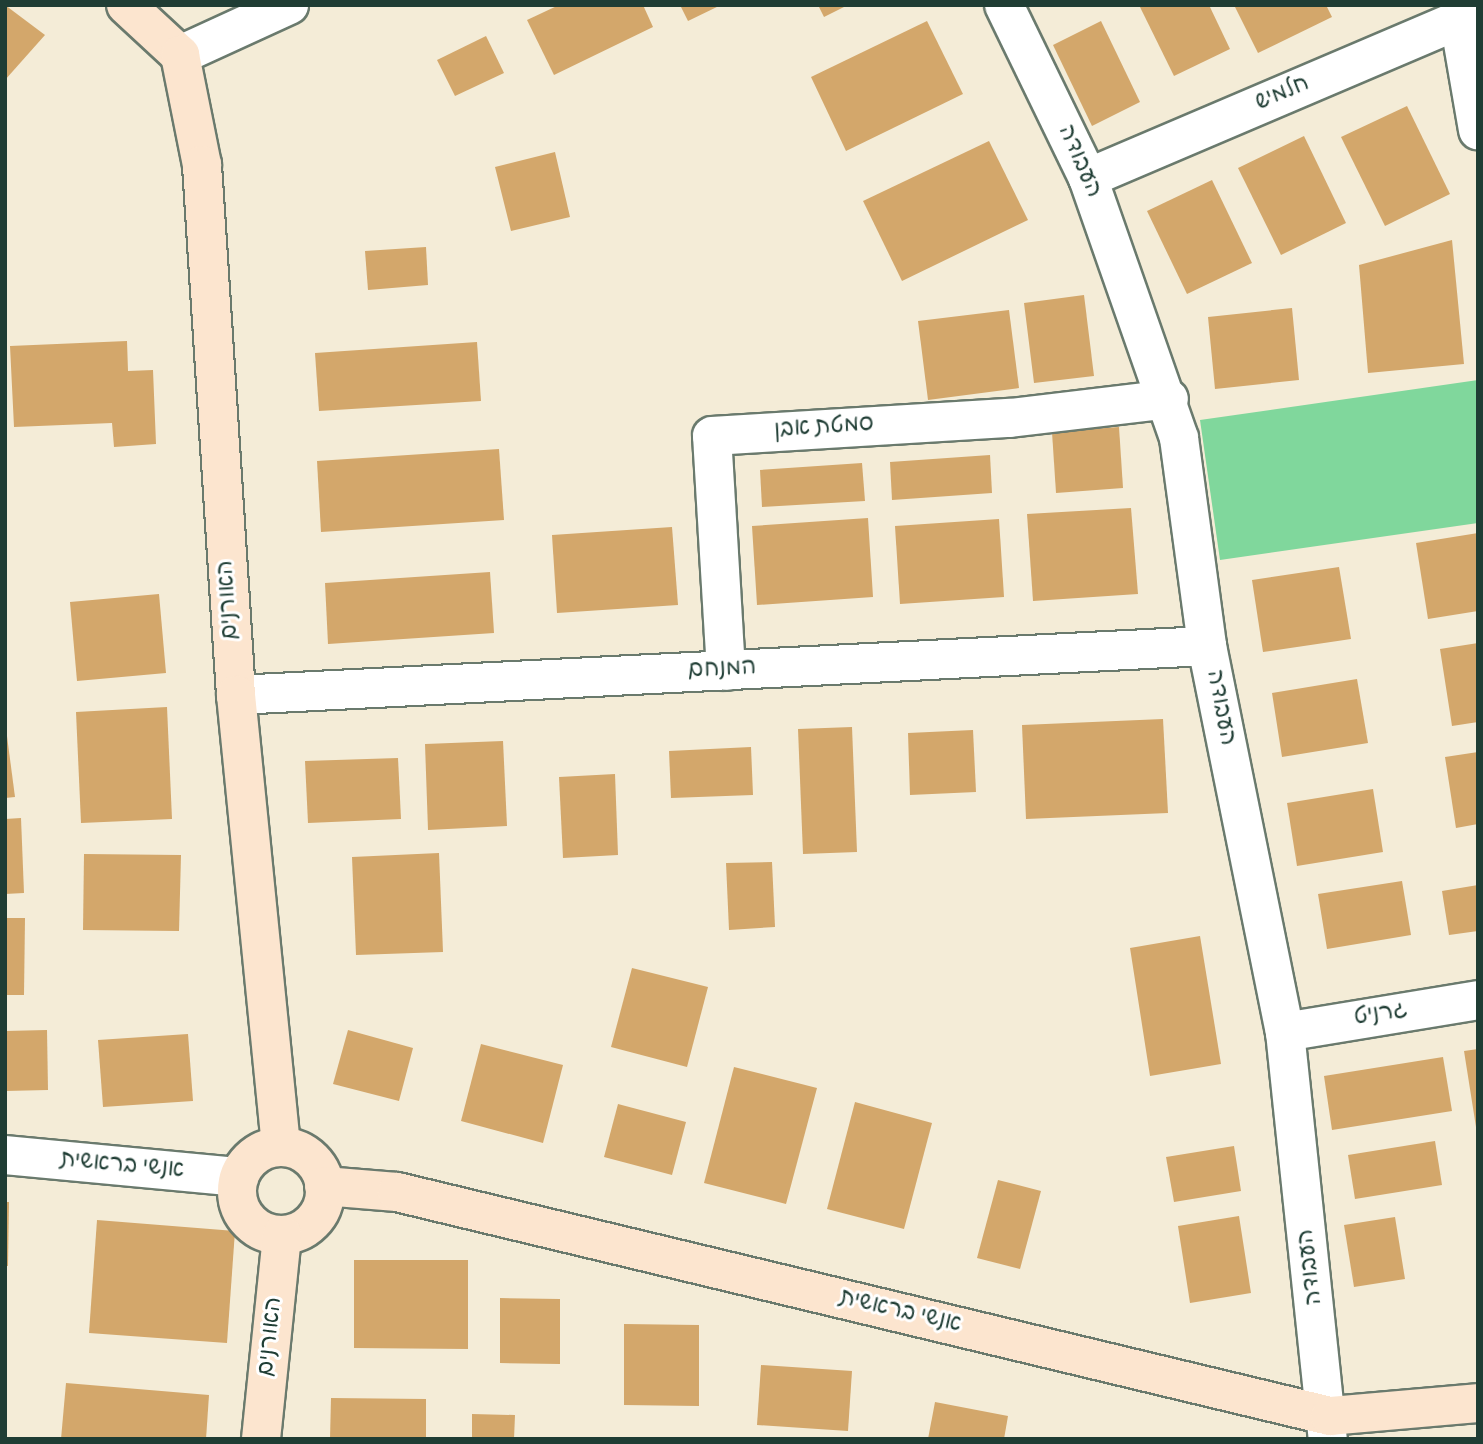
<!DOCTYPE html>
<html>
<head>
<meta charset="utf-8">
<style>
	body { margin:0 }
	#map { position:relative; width:1483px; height:1444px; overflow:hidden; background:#f4ecd7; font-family:Dekko,"Playpen Sans Hebrew",sans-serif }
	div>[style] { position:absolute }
	.green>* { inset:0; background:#80d79c }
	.building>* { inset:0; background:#d3a76b }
	.roads { filter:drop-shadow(2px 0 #6a7a6d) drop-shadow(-2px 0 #6a7a6d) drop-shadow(0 2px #6a7a6d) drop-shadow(0 -2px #6a7a6d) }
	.street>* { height:38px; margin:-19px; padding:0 19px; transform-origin:19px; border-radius:19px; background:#fff }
	.secondary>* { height:38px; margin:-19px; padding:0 19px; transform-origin:19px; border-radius:19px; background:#fce5cf }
	.secondary>.ring { margin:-19px; padding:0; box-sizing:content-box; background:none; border:38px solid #fce5cf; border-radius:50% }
	span { translate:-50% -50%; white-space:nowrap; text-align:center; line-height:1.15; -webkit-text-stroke:6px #fff; paint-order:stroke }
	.street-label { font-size:23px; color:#1f3d34 }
	.frame { position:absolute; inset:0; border:7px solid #1f3d34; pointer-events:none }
</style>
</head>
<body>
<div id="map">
	<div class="green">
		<div style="clip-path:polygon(1478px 380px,1478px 523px,1220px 560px,1200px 420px)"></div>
	</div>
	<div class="building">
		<div style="clip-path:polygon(5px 5px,45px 35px,5px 80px)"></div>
		<div style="clip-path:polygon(559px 5px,643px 5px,653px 27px,554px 75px,527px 20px)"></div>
		<div style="clip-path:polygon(680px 5px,721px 5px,688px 21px)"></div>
		<div style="clip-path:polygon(818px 5px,848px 5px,824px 17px)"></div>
		<div style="clip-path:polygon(1139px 5px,1209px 5px,1230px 49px,1174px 76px)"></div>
		<div style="clip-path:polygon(1234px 5px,1326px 5px,1332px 17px,1258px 53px)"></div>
		<div style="clip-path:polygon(927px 21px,963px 94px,846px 151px,811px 77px)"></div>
		<div style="clip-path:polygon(1101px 21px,1140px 102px,1092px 126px,1053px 45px)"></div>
		<div style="clip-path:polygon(486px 36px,504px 73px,455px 96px,437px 60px)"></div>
		<div style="clip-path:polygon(1407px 106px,1450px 194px,1385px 226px,1341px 137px)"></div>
		<div style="clip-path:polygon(1304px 136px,1346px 223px,1281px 255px,1238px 168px)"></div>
		<div style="clip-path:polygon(989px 141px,1028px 220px,902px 281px,863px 201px)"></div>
		<div style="clip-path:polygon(555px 152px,570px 217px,511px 231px,495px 167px)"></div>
		<div style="clip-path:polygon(1212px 180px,1252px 263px,1187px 294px,1147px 211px)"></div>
		<div style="clip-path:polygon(1452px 240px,1464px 364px,1368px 373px,1359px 265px)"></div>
		<div style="clip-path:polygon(426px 247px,428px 285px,368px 290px,365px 251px)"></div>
		<div style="clip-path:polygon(1084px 295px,1094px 376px,1034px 383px,1024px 303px)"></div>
		<div style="clip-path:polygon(1292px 308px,1299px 380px,1215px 389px,1208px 317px)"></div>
		<div style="clip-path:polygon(1009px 310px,1019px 388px,928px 400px,918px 321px)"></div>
		<div style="clip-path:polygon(127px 341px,128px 371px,153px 370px,156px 444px,114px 447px,112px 423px,14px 427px,10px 346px)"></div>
		<div style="clip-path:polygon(477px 342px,481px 401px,319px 411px,315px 353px)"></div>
		<div style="clip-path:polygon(1119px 427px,1123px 488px,1056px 493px,1052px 432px)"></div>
		<div style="clip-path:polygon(499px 449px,504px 520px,321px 532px,317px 461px)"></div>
		<div style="clip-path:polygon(990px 455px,992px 493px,892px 500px,890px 462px)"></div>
		<div style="clip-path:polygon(862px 463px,865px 501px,762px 507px,760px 470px)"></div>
		<div style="clip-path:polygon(1131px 508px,1138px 594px,1033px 601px,1027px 514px)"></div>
		<div style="clip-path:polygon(868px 518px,873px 597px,757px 605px,752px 526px)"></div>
		<div style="clip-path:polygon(999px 519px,1004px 597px,900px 604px,895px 526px)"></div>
		<div style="clip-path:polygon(672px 527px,678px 605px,557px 613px,552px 535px)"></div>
		<div style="clip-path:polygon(1478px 533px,1478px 611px,1428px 619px,1416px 543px)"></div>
		<div style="clip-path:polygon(1339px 567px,1351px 639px,1263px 652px,1252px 580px)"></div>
		<div style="clip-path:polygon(490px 572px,494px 633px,328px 644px,325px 583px)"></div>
		<div style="clip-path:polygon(159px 594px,166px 673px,77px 681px,70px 602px)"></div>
		<div style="clip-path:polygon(1478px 643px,1478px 722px,1452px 726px,1440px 649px)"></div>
		<div style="clip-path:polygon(1357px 679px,1368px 743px,1282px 757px,1272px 693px)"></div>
		<div style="clip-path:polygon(167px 707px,172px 819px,81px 823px,76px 712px)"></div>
		<div style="clip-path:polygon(1163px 719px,1168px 813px,1026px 819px,1022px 725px)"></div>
		<div style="clip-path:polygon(5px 721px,15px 797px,5px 798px)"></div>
		<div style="clip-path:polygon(852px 727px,857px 852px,803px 854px,798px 729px)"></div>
		<div style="clip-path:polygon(973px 730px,976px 792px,910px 795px,908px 733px)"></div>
		<div style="clip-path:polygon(503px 741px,507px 826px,428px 830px,425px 744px)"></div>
		<div style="clip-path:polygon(751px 747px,753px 795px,671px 798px,669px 751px)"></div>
		<div style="clip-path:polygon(1478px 752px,1478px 824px,1456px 828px,1445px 757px)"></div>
		<div style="clip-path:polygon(398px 758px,401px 819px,308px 823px,305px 761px)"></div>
		<div style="clip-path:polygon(615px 774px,618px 855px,563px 858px,559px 777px)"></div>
		<div style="clip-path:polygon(1373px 789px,1383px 852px,1297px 866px,1287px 803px)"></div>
		<div style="clip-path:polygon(21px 818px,24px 893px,5px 894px,5px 819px)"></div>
		<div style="clip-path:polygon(439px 853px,443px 952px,356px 955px,352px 857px)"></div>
		<div style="clip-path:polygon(84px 854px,181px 855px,179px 931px,83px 930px)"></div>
		<div style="clip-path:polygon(772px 862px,775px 927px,729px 930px,726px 863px)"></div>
		<div style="clip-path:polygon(1402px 881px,1411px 935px,1327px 949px,1318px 894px)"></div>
		<div style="clip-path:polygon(1478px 885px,1478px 931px,1449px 935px,1442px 891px)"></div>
		<div style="clip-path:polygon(5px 918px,25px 918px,24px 995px,5px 995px)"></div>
		<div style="clip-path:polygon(1200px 936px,1221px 1064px,1150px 1076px,1130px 948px)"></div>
		<div style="clip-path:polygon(632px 968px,708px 987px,687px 1067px,611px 1047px)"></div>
		<div style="clip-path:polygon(47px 1030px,48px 1090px,5px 1091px,5px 1031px)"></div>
		<div style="clip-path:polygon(348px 1030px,413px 1048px,399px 1101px,333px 1084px)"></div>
		<div style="clip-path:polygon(188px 1034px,193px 1101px,103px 1107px,98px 1040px)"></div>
		<div style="clip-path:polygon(481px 1044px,563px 1065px,543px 1143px,461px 1121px)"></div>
		<div style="clip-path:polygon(1478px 1049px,1478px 1127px,1476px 1127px,1464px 1051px)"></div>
		<div style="clip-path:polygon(1443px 1057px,1452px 1111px,1332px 1130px,1324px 1076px)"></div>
		<div style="clip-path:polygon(734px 1067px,817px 1088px,786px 1204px,704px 1183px)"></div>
		<div style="clip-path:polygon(855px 1102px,932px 1123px,904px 1229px,827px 1209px)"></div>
		<div style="clip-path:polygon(618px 1104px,686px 1122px,672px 1175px,604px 1157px)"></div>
		<div style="clip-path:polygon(1435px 1141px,1442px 1185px,1355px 1199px,1348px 1155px)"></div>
		<div style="clip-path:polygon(1234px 1146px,1241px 1191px,1174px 1202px,1166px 1157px)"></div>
		<div style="clip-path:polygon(998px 1180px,1041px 1191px,1020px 1269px,977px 1258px)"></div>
		<div style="clip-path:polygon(5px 1202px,9px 1202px,8px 1266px,5px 1266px)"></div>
		<div style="clip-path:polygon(1239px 1216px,1251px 1293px,1190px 1303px,1178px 1226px)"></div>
		<div style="clip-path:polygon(1395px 1217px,1405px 1279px,1354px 1287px,1344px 1225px)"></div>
		<div style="clip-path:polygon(97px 1220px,235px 1231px,227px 1343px,89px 1333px)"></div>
		<div style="clip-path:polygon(354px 1260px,468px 1260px,468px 1349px,354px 1348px)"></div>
		<div style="clip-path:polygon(500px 1298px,560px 1299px,560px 1364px,500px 1363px)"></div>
		<div style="clip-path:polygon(624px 1324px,699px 1325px,699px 1406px,624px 1405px)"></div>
		<div style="clip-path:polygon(761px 1365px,852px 1371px,848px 1431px,757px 1425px)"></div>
		<div style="clip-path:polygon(66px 1383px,209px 1395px,206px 1439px,61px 1439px)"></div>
		<div style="clip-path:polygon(331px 1398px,426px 1399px,426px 1439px,330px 1439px)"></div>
		<div style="clip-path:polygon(935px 1402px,1008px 1416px,1004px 1439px,928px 1439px)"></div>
		<div style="clip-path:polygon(472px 1414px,515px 1415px,514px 1439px,472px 1439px)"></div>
	</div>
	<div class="roads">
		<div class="street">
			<div style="left:1004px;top:5px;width:192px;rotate:64.1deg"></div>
			<div style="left:1088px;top:178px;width:275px;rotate:70.7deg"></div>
			<div style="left:1179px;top:438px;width:210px;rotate:82.3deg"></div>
			<div style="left:1207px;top:646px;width:394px;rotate:78.6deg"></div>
			<div style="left:1285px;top:1032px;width:409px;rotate:84deg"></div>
			<div style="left:1459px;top:20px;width:112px;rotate:80.2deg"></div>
			<div style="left:180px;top:55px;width:120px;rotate:-24.6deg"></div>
			<div style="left:1088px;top:178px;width:424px;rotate:-23.1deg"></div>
			<div style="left:726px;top:671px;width:235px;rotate:-93.4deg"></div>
			<div style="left:712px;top:436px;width:299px;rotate:-3.5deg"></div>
			<div style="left:1010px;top:418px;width:160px;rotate:-6.8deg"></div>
			<div style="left:236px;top:695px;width:972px;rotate:-2.89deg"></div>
			<div style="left:1285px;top:1032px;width:196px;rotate:-9.4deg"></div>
			<div style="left:5px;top:1155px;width:235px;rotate:5.4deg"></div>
		</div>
		<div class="secondary">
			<div style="left:126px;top:5px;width:74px;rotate:42.8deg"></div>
			<div style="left:180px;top:55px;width:112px;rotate:78.7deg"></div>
			<div style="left:202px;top:165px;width:531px;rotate:86.33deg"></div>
			<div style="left:236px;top:695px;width:454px;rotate:84.3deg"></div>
			<div class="ring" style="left:237px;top:1147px;width:50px;height:50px"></div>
			<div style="left:324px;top:1186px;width:73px;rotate:4.7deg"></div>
			<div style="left:397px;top:1192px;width:960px;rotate:13.5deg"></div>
			<div style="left:1330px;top:1416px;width:149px;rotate:-5deg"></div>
			<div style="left:261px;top:1439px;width:205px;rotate:-84.1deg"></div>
		</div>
	</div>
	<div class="street-label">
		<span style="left:1283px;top:95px;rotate:-23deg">חלמיש</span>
		<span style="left:1078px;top:162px;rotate:66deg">העבודה</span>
		<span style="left:824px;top:429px;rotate:-4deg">סמטת אבן</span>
		<span style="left:230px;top:600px;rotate:-94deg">האורנים</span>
		<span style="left:722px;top:671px;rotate:-3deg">המנחם</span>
		<span style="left:1219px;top:708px;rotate:79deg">העבודה</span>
		<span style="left:1381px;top:1016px;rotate:-9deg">גרניט</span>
		<span style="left:122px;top:1167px;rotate:5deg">אנשי בראשית</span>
		<span style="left:1312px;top:1267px;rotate:-97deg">העבודה</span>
		<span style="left:900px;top:1313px;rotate:13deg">אנשי בראשית</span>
		<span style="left:272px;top:1337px;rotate:-84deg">האורנים</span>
	</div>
	<div class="frame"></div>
</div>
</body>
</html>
